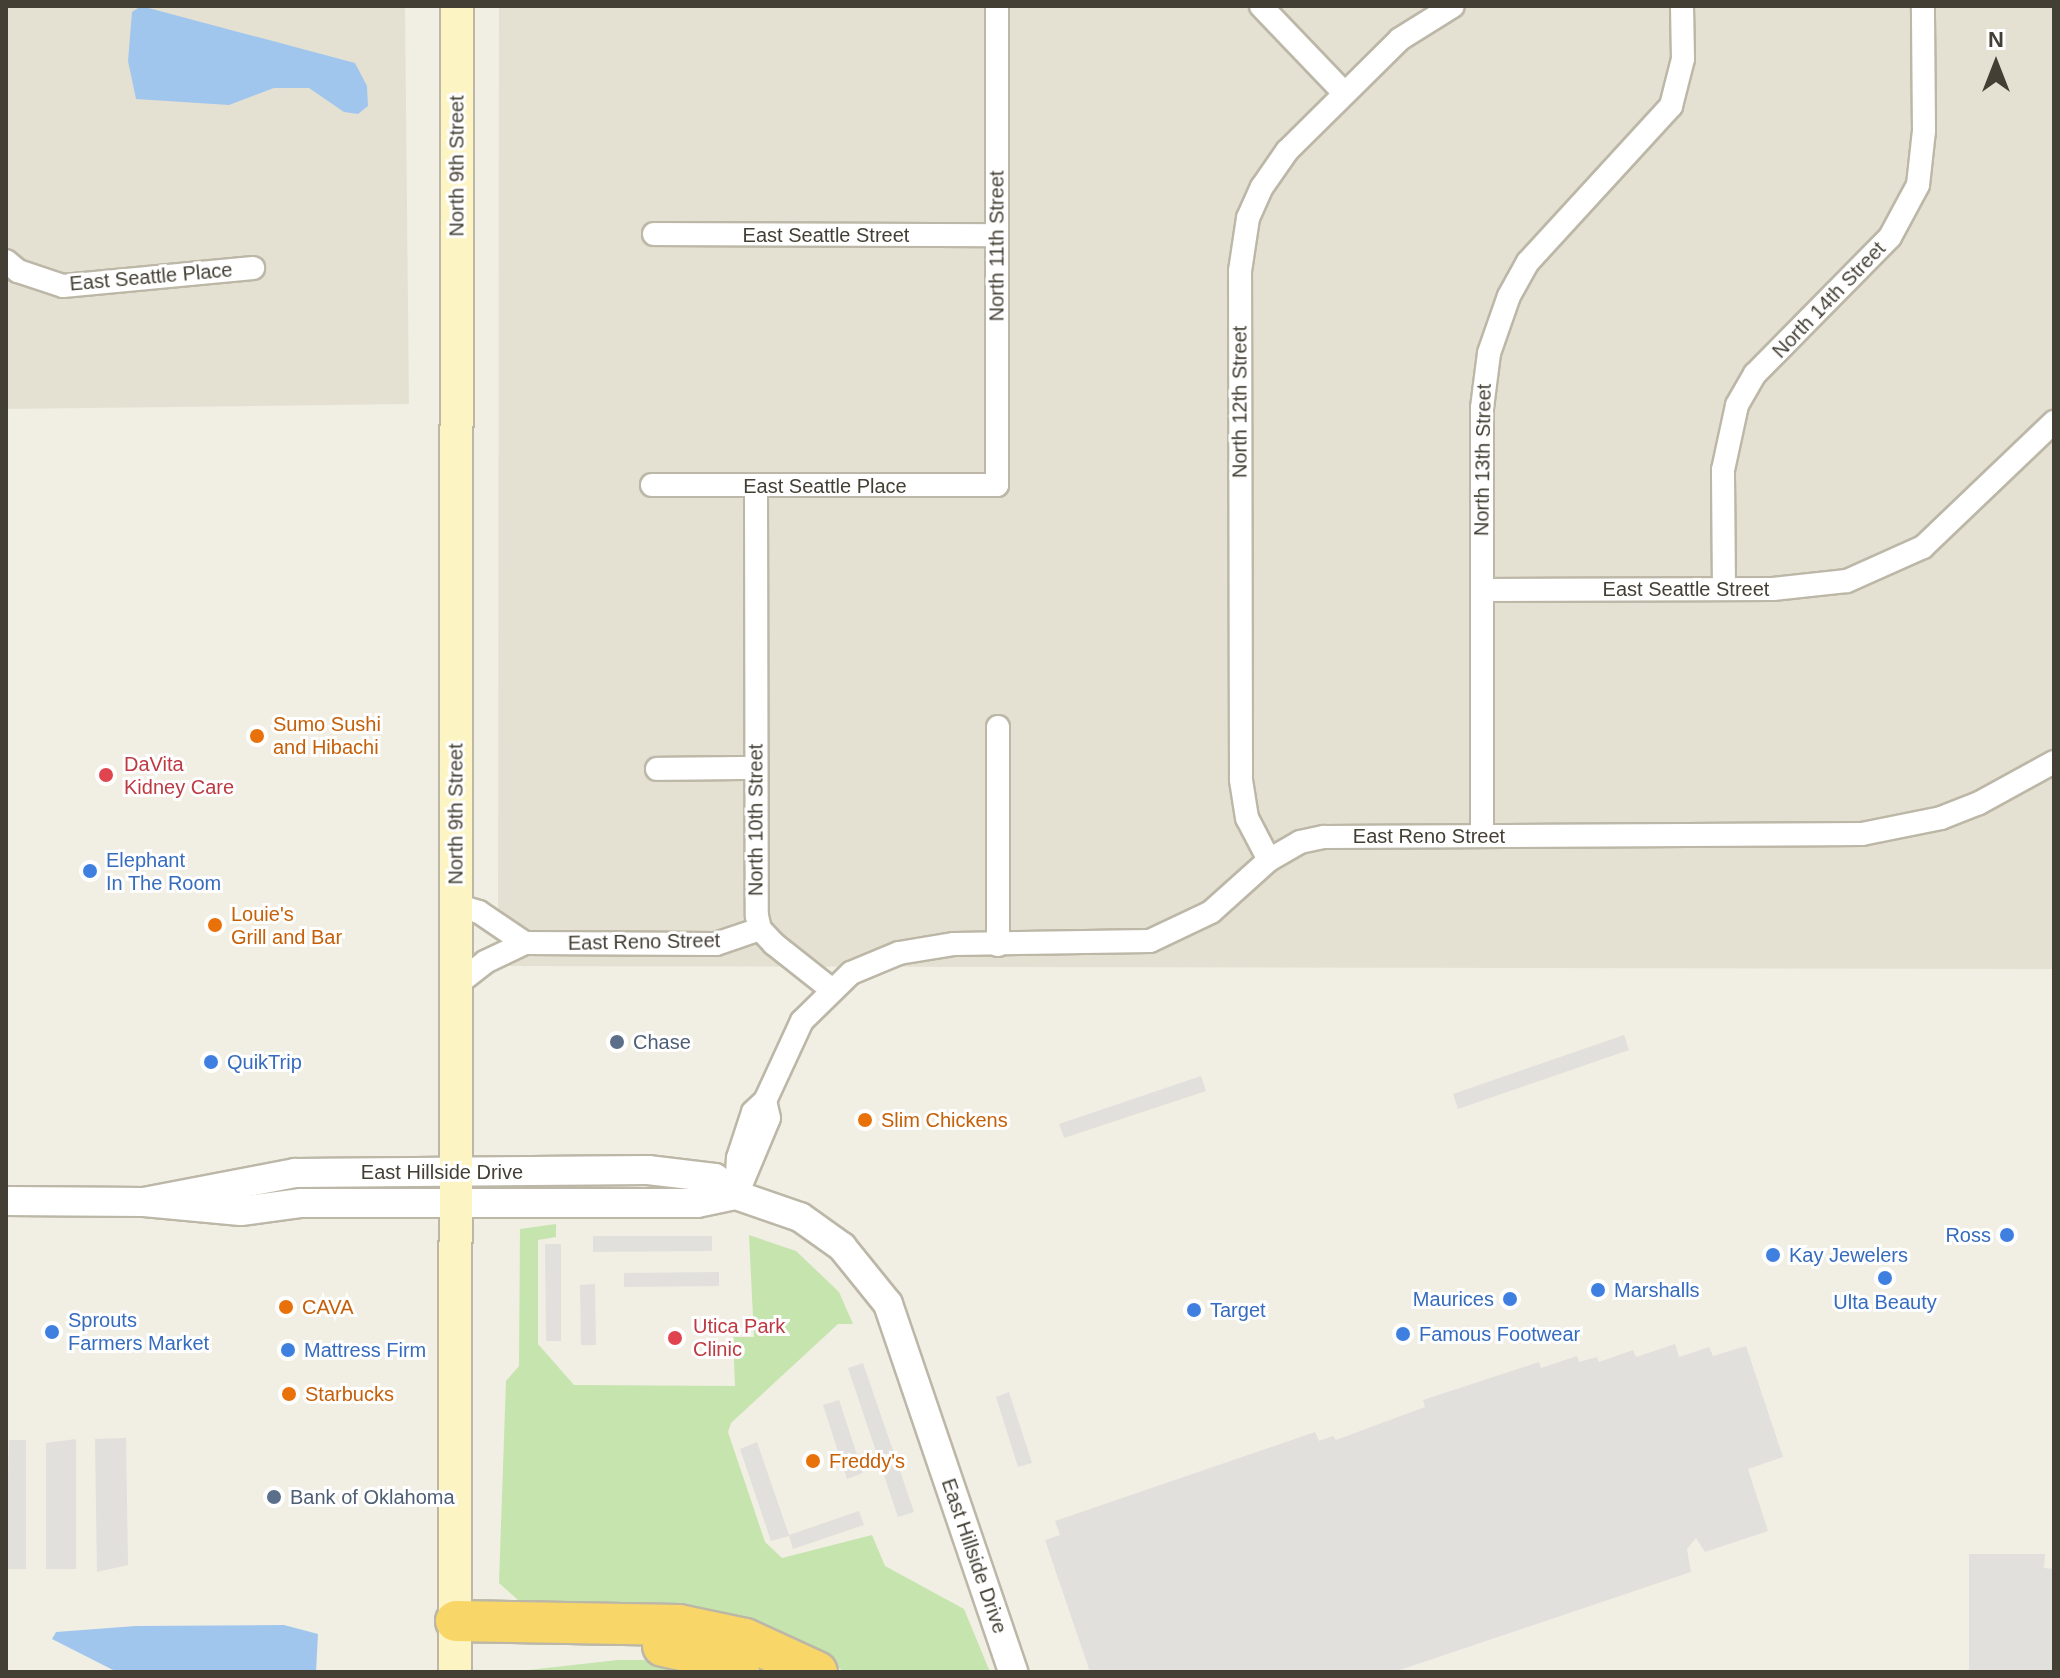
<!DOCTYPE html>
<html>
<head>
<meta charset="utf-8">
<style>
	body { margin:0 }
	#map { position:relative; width:2060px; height:1678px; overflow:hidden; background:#f1eee4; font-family:Helvetica,sans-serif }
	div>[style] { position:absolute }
	.residential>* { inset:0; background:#e5e1d2 }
	.green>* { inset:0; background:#c6e4ad }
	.parking>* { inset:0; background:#e2e0dc }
	.water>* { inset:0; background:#a1c6ed }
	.roads { filter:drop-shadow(2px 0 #bcb7a7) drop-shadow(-2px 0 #bcb7a7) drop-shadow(0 2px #bcb7a7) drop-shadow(0 -2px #bcb7a7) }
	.minor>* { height:22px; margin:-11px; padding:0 11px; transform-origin:11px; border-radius:11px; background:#fff }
	.tertiary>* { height:28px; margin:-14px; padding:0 14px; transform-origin:14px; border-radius:14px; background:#fff }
	.secondary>* { height:32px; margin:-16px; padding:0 16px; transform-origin:16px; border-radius:16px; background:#fcf4c2 }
	.motorway>* { height:40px; margin:-20px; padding:0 20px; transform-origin:20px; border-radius:20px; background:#f8d768 }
	.dots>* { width:22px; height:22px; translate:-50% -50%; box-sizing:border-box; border:4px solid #fff; border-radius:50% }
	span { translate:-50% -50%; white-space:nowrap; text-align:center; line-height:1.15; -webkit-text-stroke:6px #fff; paint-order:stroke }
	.street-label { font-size:20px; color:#433f34 }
	.food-label { font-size:20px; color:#c56008 }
	.left { translate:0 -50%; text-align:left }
	.health-label { font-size:20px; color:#be3a42 }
	.shop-label { font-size:20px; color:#366cbe }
	.right { translate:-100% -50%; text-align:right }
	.service-label { font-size:20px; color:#4e5e75 }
	.frame { position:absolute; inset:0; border:8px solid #433f34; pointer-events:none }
	.north { position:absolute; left:1956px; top:24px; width:80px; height:80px; -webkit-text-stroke:6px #fff; paint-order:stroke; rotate:0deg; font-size:22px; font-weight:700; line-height:32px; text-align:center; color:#433f34 }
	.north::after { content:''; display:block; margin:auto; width:28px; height:36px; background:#433f34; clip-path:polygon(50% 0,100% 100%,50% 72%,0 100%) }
</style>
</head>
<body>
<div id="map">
	<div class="residential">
		<div style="clip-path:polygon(6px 6px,405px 6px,409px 404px,6px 409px)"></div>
		<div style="clip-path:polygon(499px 6px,2054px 6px,2054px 969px,498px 966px)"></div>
	</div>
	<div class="green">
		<div style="clip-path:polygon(556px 1224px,556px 1237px,538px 1240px,538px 1344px,574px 1385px,735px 1386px,733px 1337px,754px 1337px,749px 1235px,796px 1251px,839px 1292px,853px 1324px,838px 1324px,731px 1423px,728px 1432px,765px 1542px,782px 1558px,872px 1535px,885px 1566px,964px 1609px,990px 1672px,844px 1672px,822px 1654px,528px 1609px,499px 1583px,506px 1381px,519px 1366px,520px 1229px)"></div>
		<div style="clip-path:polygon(618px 1660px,661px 1660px,708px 1672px,511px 1672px)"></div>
	</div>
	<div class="parking">
		<div style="clip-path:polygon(1624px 1035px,1629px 1050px,1458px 1109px,1453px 1094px)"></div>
		<div style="clip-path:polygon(1201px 1076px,1206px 1091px,1064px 1138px,1059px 1124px)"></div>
		<div style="clip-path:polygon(593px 1236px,712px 1236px,712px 1251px,593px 1252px)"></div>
		<div style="clip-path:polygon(545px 1244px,561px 1244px,561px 1341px,546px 1341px)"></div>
		<div style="clip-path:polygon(719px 1272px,719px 1286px,624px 1287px,624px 1273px)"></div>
		<div style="clip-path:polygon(595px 1284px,596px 1345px,581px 1345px,580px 1285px)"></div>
		<div style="clip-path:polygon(1675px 1344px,1679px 1357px,1709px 1347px,1713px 1356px,1746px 1346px,1783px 1457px,1748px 1469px,1768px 1531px,1705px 1552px,1696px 1538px,1687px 1549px,1691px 1572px,1394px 1672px,1090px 1672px,1045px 1540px,1060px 1535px,1055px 1521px,1315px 1432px,1319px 1441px,1333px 1436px,1336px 1440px,1425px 1407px,1423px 1400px,1539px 1362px,1541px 1368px,1577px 1356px,1579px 1362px,1597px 1357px,1599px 1362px,1633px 1350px,1636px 1357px)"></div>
		<div style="clip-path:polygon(863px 1363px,914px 1512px,898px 1517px,848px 1368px)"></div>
		<div style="clip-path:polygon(1009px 1392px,1032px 1463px,1018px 1467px,996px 1397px)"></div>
		<div style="clip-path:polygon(839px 1400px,863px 1473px,847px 1479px,823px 1405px)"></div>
		<div style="clip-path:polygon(126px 1438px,128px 1565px,97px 1572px,95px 1439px)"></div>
		<div style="clip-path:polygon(76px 1439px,76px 1569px,46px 1569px,46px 1443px)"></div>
		<div style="clip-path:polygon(9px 1440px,26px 1440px,26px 1569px,6px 1569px)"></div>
		<div style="clip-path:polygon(757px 1442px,789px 1535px,859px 1511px,864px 1525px,793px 1549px,789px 1536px,771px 1541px,740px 1449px)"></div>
		<div style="clip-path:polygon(1969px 1554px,2045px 1554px,2044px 1568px,2053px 1569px,2054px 1554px,2054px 1672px,1969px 1672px)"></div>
	</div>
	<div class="water">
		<div style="clip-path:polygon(141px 6px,355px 63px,367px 86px,368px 106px,358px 114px,344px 112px,309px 88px,274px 88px,229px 105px,136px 99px,128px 61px,132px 12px)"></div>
		<div style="clip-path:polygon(284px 1625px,318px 1634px,316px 1672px,117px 1672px,52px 1639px,56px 1632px,136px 1626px)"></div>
	</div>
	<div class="roads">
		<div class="minor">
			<div style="left:1261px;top:6px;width:120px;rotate:46.3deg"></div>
			<div style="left:654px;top:234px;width:343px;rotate:0.2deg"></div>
			<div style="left:6px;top:261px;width:16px;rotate:40deg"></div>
			<div style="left:18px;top:271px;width:47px;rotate:18.4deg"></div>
			<div style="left:63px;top:286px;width:191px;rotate:-5.4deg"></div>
			<div style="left:652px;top:485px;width:345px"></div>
			<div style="left:997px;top:485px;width:479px;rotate:-90deg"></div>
			<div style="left:756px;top:486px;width:430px;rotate:89.9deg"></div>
			<div style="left:757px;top:916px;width:13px;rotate:77deg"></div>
			<div style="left:760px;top:929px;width:21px;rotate:47deg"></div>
			<div style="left:774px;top:944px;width:73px;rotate:38.3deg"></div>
			<div style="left:1724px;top:589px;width:119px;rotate:-90.5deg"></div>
			<div style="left:1723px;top:470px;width:66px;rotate:-77.8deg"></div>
			<div style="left:1737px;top:405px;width:36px;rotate:-60deg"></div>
			<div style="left:1755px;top:374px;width:192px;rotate:-45.4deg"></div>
			<div style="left:1890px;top:237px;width:59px;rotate:-61.7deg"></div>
			<div style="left:1918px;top:185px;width:54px;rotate:-83.7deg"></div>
			<div style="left:1924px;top:131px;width:125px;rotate:-90.5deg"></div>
			<div style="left:1482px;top:590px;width:291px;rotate:-0.2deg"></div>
			<div style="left:1773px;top:589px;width:74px;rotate:-6.2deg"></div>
			<div style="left:1847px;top:581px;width:83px;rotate:-24.1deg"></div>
			<div style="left:1923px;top:547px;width:181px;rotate:-43.7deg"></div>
			<div style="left:657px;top:769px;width:99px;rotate:-0.6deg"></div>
			<div style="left:1482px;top:836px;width:428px;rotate:-90deg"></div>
			<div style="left:1482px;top:408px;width:55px;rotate:-82.7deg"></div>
			<div style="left:1489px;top:353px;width:60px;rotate:-70.7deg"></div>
			<div style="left:1509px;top:296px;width:39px;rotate:-61deg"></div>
			<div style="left:1528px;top:262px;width:212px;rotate:-47.5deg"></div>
			<div style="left:1671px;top:106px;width:49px;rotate:-75.7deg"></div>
			<div style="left:1683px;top:59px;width:53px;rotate:-91.1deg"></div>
			<div style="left:1269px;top:860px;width:47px;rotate:-117.6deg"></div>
			<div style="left:1247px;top:818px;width:39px;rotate:-99deg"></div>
			<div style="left:1241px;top:779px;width:508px;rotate:-90.11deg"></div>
			<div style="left:1240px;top:271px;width:54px;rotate:-81.4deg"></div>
			<div style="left:1248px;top:218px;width:34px;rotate:-66deg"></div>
			<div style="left:1262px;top:187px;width:44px;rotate:-55.2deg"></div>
			<div style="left:1287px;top:151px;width:159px;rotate:-44.7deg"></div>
			<div style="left:1400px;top:39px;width:62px;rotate:-31.9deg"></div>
			<div style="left:456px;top:905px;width:24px;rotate:17deg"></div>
			<div style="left:479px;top:912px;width:55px;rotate:34deg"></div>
			<div style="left:998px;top:945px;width:218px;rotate:-90deg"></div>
			<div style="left:456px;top:985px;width:37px;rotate:-38deg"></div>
			<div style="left:485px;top:962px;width:44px;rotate:-25.4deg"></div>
			<div style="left:525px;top:943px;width:191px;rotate:0.3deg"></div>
			<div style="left:716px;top:944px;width:46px;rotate:-18.8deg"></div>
			<div style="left:738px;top:1192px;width:80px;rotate:-67.3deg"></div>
			<div style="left:769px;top:1118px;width:17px;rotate:-103deg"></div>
			<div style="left:736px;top:1195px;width:37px;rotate:-87deg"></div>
			<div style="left:738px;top:1158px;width:48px;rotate:-71.9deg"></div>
			<div style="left:753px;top:1112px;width:16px;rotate:-43deg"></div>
			<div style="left:765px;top:1101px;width:88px;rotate:-65.2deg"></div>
			<div style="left:802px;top:1021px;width:69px;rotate:-44.4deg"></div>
			<div style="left:851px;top:973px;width:52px;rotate:-22.6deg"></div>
			<div style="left:899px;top:953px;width:56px;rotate:-9.3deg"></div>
			<div style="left:954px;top:944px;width:196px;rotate:-0.9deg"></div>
			<div style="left:1150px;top:941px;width:68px;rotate:-25.4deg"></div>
			<div style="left:1211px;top:912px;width:78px;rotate:-41.9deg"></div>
			<div style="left:1269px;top:860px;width:36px;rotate:-30deg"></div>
			<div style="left:1300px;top:842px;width:25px;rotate:-12deg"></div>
			<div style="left:1324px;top:837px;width:538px;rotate:-0.32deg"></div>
			<div style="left:1862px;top:834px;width:81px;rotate:-11.4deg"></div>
			<div style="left:1941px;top:818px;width:41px;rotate:-21.5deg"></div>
			<div style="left:1979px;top:803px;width:85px;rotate:-28.7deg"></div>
		</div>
		<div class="tertiary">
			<div style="left:6px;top:1201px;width:138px;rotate:0.4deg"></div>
			<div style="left:144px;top:1202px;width:97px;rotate:5.3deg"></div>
			<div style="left:241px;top:1211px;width:61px;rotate:-7.6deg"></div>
			<div style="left:301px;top:1203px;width:396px"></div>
			<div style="left:697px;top:1203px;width:40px;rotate:-12deg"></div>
			<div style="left:144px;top:1202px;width:154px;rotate:-10.9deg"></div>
			<div style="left:295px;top:1173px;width:353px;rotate:-0.5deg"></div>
			<div style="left:648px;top:1170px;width:67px;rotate:6.8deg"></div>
			<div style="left:715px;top:1178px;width:27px;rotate:39deg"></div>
			<div style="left:736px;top:1195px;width:68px;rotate:19deg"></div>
			<div style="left:800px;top:1217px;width:52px;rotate:35.5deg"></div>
			<div style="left:842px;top:1247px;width:73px;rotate:51.1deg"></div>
			<div style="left:888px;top:1304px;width:389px;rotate:71.2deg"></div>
		</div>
		<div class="secondary">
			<div style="left:455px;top:1672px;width:1666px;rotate:-89.93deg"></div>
		</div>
		<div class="motorway">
			<div style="left:456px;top:1621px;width:223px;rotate:1deg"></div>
			<div style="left:679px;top:1625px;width:67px;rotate:12deg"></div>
			<div style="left:745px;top:1639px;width:79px;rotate:24.6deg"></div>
			<div style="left:663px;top:1646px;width:42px;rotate:12.4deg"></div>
			<div style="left:704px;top:1655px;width:39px;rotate:26deg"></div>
		</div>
	</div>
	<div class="dots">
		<div style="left:257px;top:736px;background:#e8710a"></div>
		<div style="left:106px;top:775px;background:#e0444e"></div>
		<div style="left:90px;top:871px;background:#3f7fe0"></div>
		<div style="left:215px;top:925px;background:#e8710a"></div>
		<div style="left:617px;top:1042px;background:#5c6f8a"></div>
		<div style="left:211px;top:1062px;background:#3f7fe0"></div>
		<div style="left:865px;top:1120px;background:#e8710a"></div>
		<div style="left:2007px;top:1235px;background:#3f7fe0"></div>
		<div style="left:1773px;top:1255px;background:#3f7fe0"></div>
		<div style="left:1885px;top:1278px;background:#3f7fe0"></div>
		<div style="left:1598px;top:1290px;background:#3f7fe0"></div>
		<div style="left:1510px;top:1299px;background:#3f7fe0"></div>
		<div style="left:286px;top:1307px;background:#e8710a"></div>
		<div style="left:1194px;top:1310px;background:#3f7fe0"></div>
		<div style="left:52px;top:1332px;background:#3f7fe0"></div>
		<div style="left:1403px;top:1334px;background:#3f7fe0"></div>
		<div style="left:675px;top:1338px;background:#e0444e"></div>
		<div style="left:288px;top:1350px;background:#3f7fe0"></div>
		<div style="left:289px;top:1394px;background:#e8710a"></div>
		<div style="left:813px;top:1461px;background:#e8710a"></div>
		<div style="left:274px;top:1497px;background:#5c6f8a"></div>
	</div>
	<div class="street-label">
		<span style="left:457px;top:166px;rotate:-90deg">North 9th Street</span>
		<span style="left:826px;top:235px">East Seattle Street</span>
		<span style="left:997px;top:246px;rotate:-90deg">North 11th Street</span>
		<span style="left:151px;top:277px;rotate:-5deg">East Seattle Place</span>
		<span style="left:1829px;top:300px;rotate:-46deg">North 14th Street</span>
		<span style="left:1240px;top:402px;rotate:-90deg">North 12th Street</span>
		<span style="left:1483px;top:460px;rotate:-89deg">North 13th Street</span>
		<span style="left:825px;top:486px">East Seattle Place</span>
		<span style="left:1686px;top:589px">East Seattle Street</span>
		<span style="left:456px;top:814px;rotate:-90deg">North 9th Street</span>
		<span style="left:756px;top:820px;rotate:-90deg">North 10th Street</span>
		<span style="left:1429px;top:836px">East Reno Street</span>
		<span style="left:644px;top:942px;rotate:-1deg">East Reno Street</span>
		<span style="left:442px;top:1172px">East Hillside Drive</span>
		<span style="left:974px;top:1556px;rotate:71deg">East Hillside Drive</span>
	</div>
	<div class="food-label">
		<span class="left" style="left:273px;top:736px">Sumo Sushi<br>and Hibachi</span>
		<span class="left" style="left:231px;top:926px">Louie's<br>Grill and Bar</span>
		<span class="left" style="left:881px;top:1120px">Slim Chickens</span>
		<span class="left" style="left:302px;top:1307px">CAVA</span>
		<span class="left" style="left:305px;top:1394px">Starbucks</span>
		<span class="left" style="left:829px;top:1461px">Freddy's</span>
	</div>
	<div class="health-label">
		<span class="left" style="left:124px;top:776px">DaVita<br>Kidney Care</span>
		<span class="left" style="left:693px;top:1338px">Utica Park<br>Clinic</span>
	</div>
	<div class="shop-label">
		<span class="left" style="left:106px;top:872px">Elephant<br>In The Room</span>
		<span class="left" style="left:227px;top:1062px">QuikTrip</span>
		<span class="right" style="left:1991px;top:1235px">Ross</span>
		<span class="left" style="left:1789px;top:1255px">Kay Jewelers</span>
		<span class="left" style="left:1614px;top:1290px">Marshalls</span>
		<span class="right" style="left:1494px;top:1299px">Maurices</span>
		<span style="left:1885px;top:1302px">Ulta Beauty</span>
		<span class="left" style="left:1210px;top:1310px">Target</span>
		<span class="left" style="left:68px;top:1332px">Sprouts<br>Farmers Market</span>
		<span class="left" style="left:1419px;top:1334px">Famous Footwear</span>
		<span class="left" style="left:304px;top:1350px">Mattress Firm</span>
	</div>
	<div class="service-label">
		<span class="left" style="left:633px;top:1042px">Chase</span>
		<span class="left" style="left:290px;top:1497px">Bank of Oklahoma</span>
	</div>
	<div class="frame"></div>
	<div class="north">N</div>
</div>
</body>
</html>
